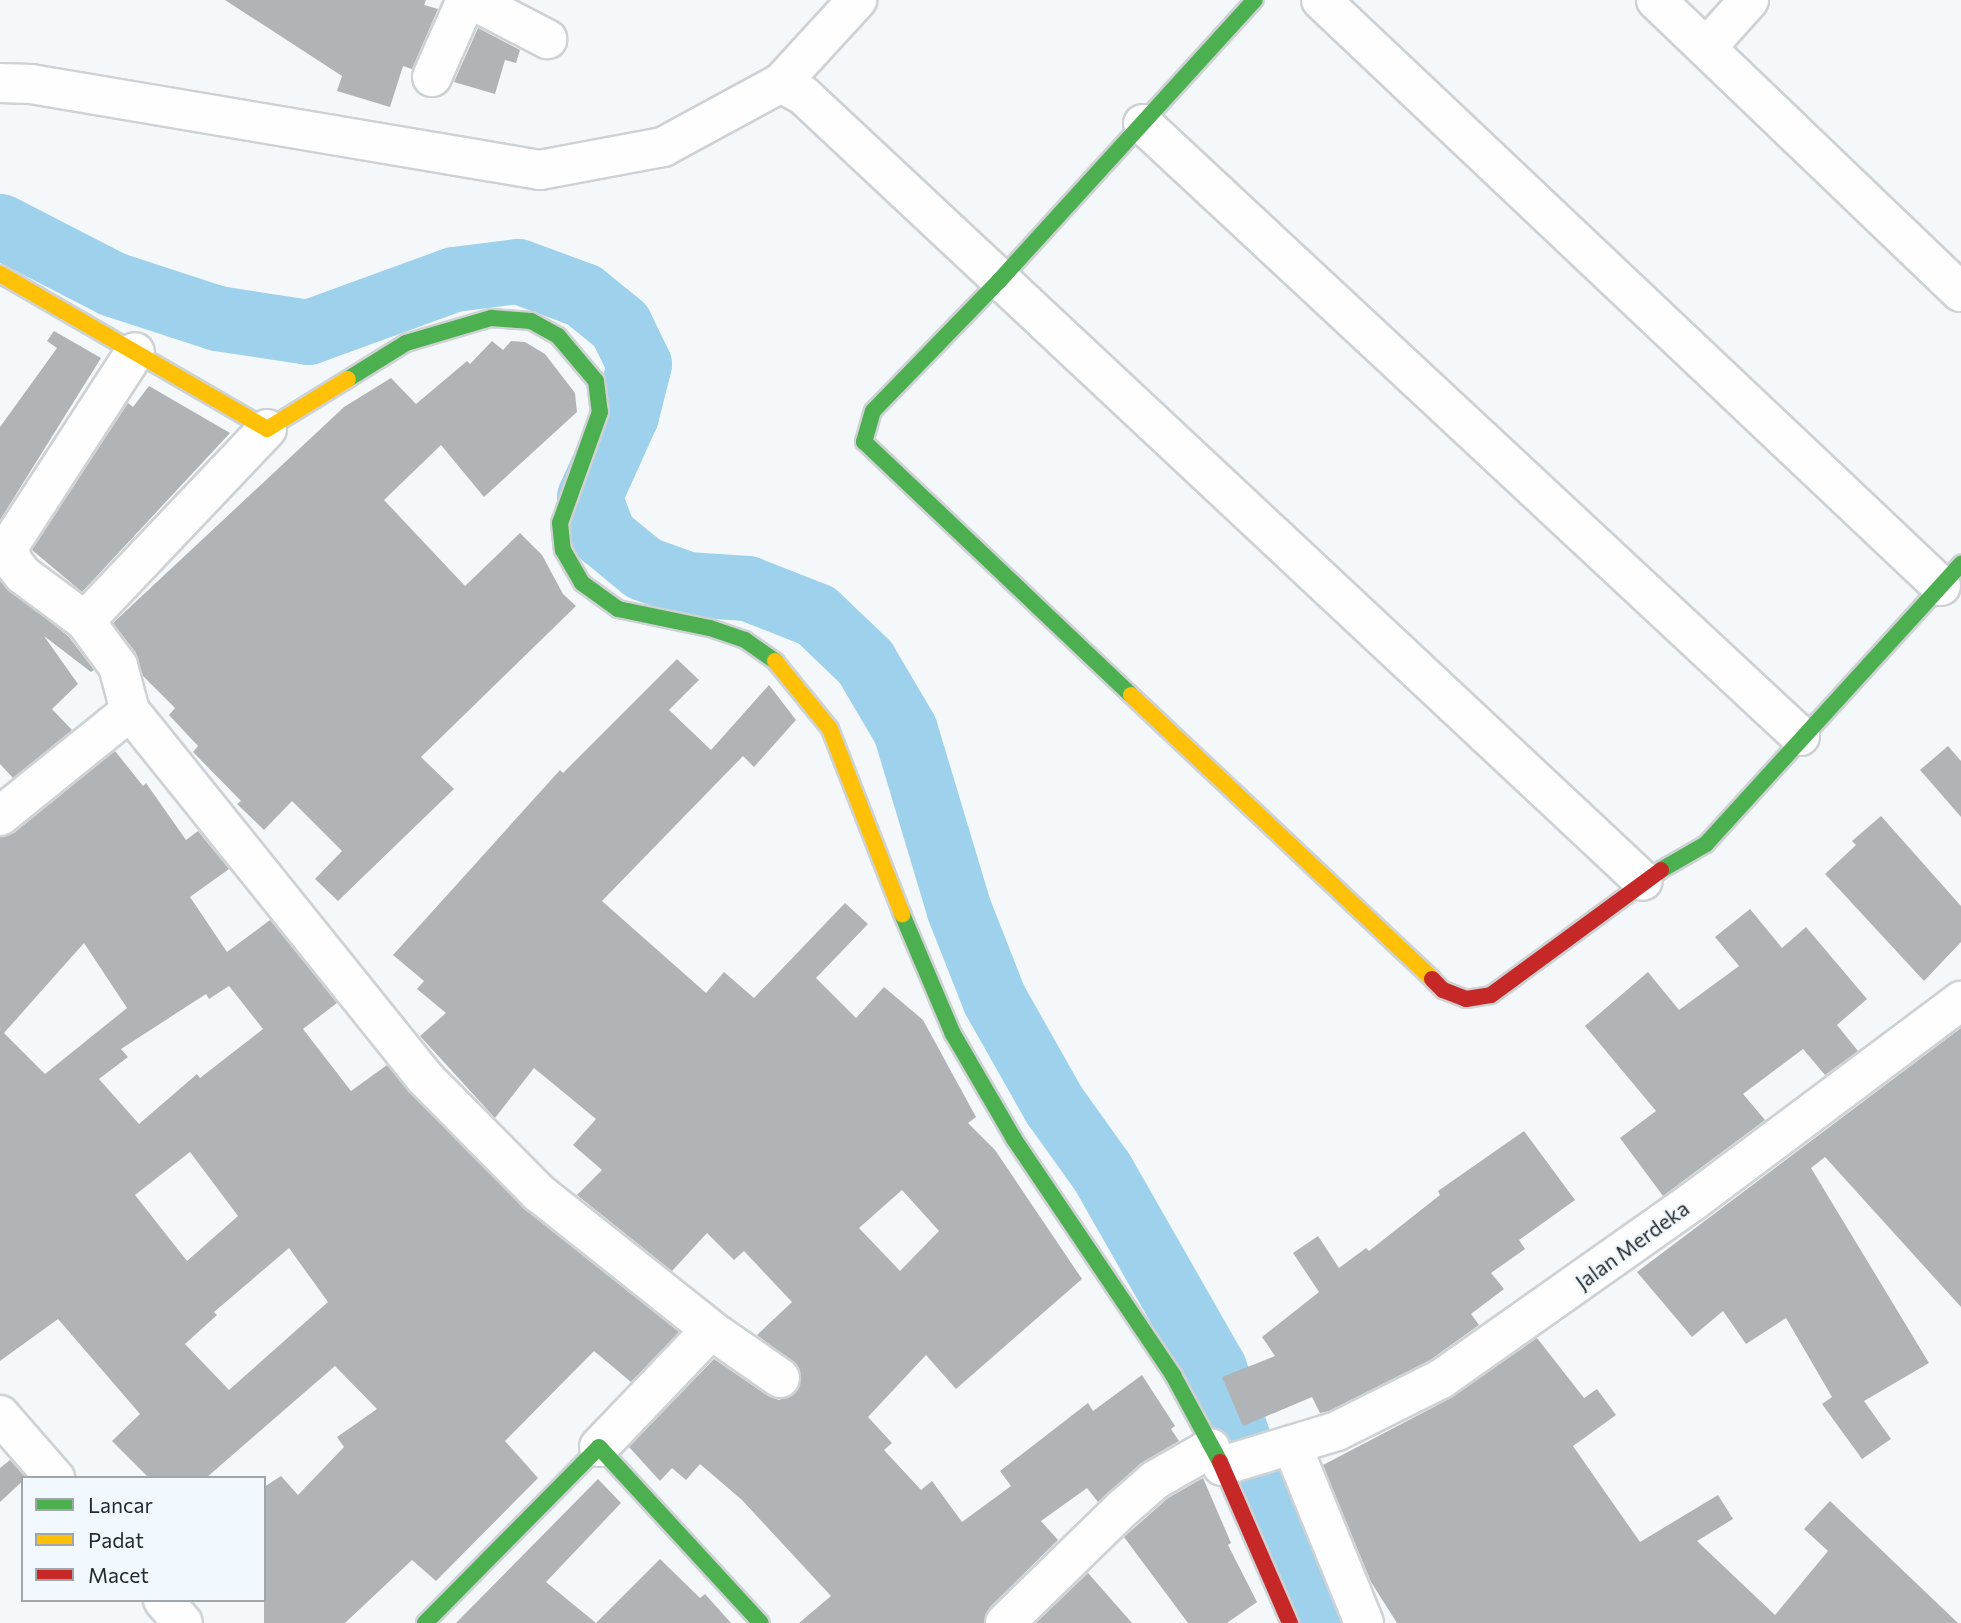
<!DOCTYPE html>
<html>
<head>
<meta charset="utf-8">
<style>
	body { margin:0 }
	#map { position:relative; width:1961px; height:1623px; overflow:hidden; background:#f5f8fb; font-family:Commissioner,sans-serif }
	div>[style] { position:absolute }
	.river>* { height:65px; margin:-32.5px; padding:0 32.5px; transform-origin:32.5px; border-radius:32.5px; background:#9ed1ec }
	.building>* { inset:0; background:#b0b4b6 }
	.roads { filter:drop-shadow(2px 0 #ced2d4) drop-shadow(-2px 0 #ced2d4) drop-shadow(0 2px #ced2d4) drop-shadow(0 -2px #ced2d4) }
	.street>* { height:38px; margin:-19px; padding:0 19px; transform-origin:19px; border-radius:19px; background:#fefefe }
	.fast>* { height:16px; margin:-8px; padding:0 8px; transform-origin:8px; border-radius:8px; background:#4caf50 }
	.slow>* { height:16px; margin:-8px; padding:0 8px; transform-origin:8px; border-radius:8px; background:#ffc107 }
	.jam>* { height:16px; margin:-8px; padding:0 8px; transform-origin:8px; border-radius:8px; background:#c62828 }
	span { translate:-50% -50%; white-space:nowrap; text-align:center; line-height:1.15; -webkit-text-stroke:5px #f2f9fe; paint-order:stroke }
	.street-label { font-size:21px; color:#252a2c }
	.legend { position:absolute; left:21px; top:1476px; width:245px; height:126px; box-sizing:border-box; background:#f2f9fe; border:2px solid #a0a6aa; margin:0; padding:9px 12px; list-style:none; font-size:21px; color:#252a2c }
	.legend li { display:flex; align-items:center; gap:14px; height:35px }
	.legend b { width:35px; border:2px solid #a0a6aa }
</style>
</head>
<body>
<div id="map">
	<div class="river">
		<div style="left:0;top:226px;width:127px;rotate:27.2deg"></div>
		<div style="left:113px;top:284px;width:109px;rotate:18.1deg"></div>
		<div style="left:217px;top:318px;width:92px;rotate:8.7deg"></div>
		<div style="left:308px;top:332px;width:155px;rotate:-20deg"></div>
		<div style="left:454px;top:279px;width:64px;rotate:-7.1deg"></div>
		<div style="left:518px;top:271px;width:69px;rotate:20.3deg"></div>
		<div style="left:583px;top:295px;width:48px;rotate:39deg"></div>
		<div style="left:620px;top:325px;width:43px;rotate:64deg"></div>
		<div style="left:639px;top:364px;width:53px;rotate:104.3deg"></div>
		<div style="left:626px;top:415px;width:90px;rotate:114.3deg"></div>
		<div style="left:589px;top:497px;width:42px;rotate:69deg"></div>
		<div style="left:604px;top:536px;width:50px;rotate:39.4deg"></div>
		<div style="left:643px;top:568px;width:47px;rotate:20deg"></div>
		<div style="left:687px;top:584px;width:60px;rotate:3.8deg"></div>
		<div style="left:747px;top:588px;width:74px;rotate:21.4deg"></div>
		<div style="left:816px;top:615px;width:68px;rotate:43.8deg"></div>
		<div style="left:865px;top:662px;width:79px;rotate:59.5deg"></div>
		<div style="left:905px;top:730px;width:188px;rotate:73.3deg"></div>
		<div style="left:959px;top:910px;width:96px;rotate:68.5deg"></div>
		<div style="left:994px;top:999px;width:122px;rotate:60.5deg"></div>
		<div style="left:1054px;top:1105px;width:82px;rotate:54.4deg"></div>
		<div style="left:1102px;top:1172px;width:226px;rotate:60.3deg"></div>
		<div style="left:1214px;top:1368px;width:118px;rotate:71.3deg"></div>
		<div style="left:1252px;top:1480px;width:159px;rotate:64.2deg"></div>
	</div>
	<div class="building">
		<div style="clip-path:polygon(225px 0,426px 0,424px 5px,438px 9px,412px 69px,403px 66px,390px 107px,337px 91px,342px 76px)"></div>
		<div style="clip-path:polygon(478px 28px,520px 50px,516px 63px,505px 60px,495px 94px,454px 82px)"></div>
		<div style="clip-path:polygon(54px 331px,101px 358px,0 520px,0 427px,57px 348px,47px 341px)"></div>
		<div style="clip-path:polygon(492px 341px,503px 350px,511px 341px,525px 342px,545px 354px,575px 393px,577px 412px,484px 497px,441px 445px,384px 500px,465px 586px,520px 533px,542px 555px,563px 594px,576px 606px,421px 757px,454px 789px,338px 901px,315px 879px,342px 851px,292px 801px,264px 830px,237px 804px,241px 801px,193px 752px,198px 746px,169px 715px,175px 708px,143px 676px,136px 653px,113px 623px,344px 407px,391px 378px,416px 404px,467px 361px,470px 364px)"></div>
		<div style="clip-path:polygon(149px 386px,230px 433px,82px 592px,32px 550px,128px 403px,133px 407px)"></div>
		<div style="clip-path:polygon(0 581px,69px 637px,94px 670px,91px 672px,44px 636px,78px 684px,52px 709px,72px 730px,13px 778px,0 764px)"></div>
		<div style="clip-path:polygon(evenodd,677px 659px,699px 680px,669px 710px,711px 750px,769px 685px,796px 720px,754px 767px,743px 756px,602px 901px,706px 993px,724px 972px,754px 998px,845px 903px,868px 924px,816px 978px,856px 1018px,884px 987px,923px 1020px,976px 1117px,968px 1123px,995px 1150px,1082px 1279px,956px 1389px,926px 1355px,868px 1417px,892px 1443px,884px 1450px,921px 1490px,932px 1481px,962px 1522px,1011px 1486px,1000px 1471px,1088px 1403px,1093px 1411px,1142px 1375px,1175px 1426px,1171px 1429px,1179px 1441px,1141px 1463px,1098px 1502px,1087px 1488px,1041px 1521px,1058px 1540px,990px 1607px,984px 1623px,799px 1623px,831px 1596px,742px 1500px,700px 1464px,686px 1480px,672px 1468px,660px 1481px,629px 1447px,714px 1359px,768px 1396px,779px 1400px,797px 1391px,799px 1368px,757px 1335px,792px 1302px,744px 1251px,734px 1260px,707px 1233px,672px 1271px,577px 1195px,602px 1170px,573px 1145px,596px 1119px,534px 1068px,495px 1118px,420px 1036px,446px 1013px,417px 989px,424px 981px,393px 955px,560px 770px,563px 773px,677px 659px,902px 1190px,939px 1231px,900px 1271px,859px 1228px,902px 1190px)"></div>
		<div style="clip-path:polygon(1948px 746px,1961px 761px,1961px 817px,1920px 770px)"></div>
		<div style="clip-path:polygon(evenodd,115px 751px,143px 786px,146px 783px,186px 840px,198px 831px,229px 869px,190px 897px,227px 952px,270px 920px,337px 1003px,303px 1029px,351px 1091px,387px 1065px,523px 1208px,679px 1332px,631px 1382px,594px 1351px,505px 1441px,538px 1478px,436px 1581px,412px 1560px,345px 1623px,264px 1623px,264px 1487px,281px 1476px,298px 1495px,344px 1447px,337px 1437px,377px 1409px,335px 1366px,206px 1478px,149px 1478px,112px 1441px,140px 1414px,58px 1319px,0 1361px,0 837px,14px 833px,115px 751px,84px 943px,127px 1008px,45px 1074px,4px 1033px,84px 943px,115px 751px,229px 986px,263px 1029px,200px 1078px,197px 1074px,139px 1124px,99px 1079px,128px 1057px,121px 1049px,206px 994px,209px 999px,229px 986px,115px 751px,190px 1152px,238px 1216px,187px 1261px,135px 1195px,190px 1152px,115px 751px,289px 1248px,328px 1302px,229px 1390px,185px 1344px,217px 1315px,214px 1312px,289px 1248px)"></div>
		<div style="clip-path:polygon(1881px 816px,1961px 906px,1961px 942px,1924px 981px,1825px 874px,1856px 845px,1852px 841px)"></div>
		<div style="clip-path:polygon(1750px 909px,1782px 948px,1806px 927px,1867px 999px,1837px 1025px,1858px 1051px,1825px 1075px,1803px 1049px,1743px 1094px,1765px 1120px,1663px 1196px,1620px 1138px,1656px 1111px,1585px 1026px,1648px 972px,1679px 1010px,1739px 966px,1715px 937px)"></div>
		<div style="clip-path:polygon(1961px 1028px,1961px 1307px,1825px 1157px,1811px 1168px,1929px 1363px,1864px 1401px,1891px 1439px,1862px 1459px,1822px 1404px,1832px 1397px,1786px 1318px,1746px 1344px,1723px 1311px,1692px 1337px,1637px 1272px)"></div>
		<div style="clip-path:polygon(1524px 1131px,1575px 1200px,1519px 1240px,1525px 1249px,1491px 1273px,1504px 1289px,1471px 1314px,1479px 1325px,1430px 1360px,1329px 1411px,1320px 1413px,1312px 1397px,1243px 1426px,1222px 1377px,1275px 1356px,1262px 1337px,1319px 1292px,1293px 1253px,1318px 1236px,1339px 1268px,1366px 1248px,1369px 1251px,1440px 1195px,1438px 1191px)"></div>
		<div style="clip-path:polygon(1537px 1338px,1584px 1398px,1597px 1389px,1616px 1415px,1573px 1446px,1640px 1542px,1718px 1495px,1733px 1519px,1697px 1541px,1775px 1615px,1828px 1551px,1804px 1529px,1830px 1501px,1958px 1623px,1397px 1623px,1371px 1582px,1323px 1465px,1451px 1398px)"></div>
		<div style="clip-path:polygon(10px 1460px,26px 1478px,0 1502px,0 1468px)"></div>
		<div style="clip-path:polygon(1203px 1478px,1231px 1543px,1228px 1545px,1257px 1602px,1227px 1623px,1188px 1623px,1124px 1537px,1168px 1498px)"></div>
		<div style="clip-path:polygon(598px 1479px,621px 1503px,546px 1582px,596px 1623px,456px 1623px)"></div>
		<div style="clip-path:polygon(660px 1559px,700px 1598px,705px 1594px,731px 1623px,596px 1623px)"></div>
		<div style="clip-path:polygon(1088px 1573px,1132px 1623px,1036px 1623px)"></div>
	</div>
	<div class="roads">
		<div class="street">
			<div style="left:472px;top:0;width:85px;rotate:27.5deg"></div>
			<div style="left:1321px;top:0;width:853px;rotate:43.39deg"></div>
			<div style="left:1656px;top:0;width:422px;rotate:43.8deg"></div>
			<div style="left:1707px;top:47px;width:63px;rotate:-48.2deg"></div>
			<div style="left:432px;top:77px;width:84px;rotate:-66.2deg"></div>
			<div style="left:0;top:83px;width:31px;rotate:2deg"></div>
			<div style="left:31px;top:84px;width:516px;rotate:9.59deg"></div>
			<div style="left:540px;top:170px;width:125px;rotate:-10.6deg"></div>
			<div style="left:663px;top:147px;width:134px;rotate:-28.5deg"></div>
			<div style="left:781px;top:83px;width:25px;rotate:29deg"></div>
			<div style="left:803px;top:95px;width:1150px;rotate:43.1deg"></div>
			<div style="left:781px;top:83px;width:113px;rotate:-47.5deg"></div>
			<div style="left:1143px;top:124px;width:898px;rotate:42.97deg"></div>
			<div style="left:267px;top:429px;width:265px;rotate:133.5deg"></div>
			<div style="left:85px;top:621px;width:56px;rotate:53.7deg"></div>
			<div style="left:118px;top:666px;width:47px;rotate:75.1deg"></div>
			<div style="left:130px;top:711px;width:471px;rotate:51.2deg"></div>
			<div style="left:425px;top:1078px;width:162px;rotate:45.3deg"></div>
			<div style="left:539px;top:1193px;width:220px;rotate:38.5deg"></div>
			<div style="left:85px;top:621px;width:77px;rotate:-143.4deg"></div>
			<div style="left:23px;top:575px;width:18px;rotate:-128deg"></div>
			<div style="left:12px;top:561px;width:15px;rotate:-101deg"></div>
			<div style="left:9px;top:546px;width:231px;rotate:-57deg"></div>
			<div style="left:0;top:816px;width:167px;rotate:-38.9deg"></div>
			<div style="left:0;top:1415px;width:84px;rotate:48.9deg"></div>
			<div style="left:599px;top:1447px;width:162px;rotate:-46.3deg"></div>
			<div style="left:711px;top:1330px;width:84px;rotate:34.8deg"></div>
			<div style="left:1293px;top:1448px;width:189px;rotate:67.9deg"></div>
			<div style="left:1222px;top:1466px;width:120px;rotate:-16.9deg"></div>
			<div style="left:1337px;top:1431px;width:116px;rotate:-26.6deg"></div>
			<div style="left:1441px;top:1379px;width:307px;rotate:-35.2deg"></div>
			<div style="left:1692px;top:1202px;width:336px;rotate:-36.8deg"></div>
			<div style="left:163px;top:1600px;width:30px;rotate:49deg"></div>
			<div style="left:1005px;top:1623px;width:165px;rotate:-44.3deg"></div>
			<div style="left:1123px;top:1508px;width:43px;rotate:-41.2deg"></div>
			<div style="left:1155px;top:1480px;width:64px;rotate:-29.7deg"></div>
		</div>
		<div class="fast">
			<div style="left:348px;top:379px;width:68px;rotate:-31.8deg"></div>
			<div style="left:406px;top:343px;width:89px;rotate:-16.4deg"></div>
			<div style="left:491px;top:318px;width:40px;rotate:4.3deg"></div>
			<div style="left:531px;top:321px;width:31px;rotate:29deg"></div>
			<div style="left:558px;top:336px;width:59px;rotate:49.8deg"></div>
			<div style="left:596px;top:381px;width:31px;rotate:83deg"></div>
			<div style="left:600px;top:412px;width:118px;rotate:109.8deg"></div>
			<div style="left:560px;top:523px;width:27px;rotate:84deg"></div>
			<div style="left:563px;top:550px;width:38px;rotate:60deg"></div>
			<div style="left:582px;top:583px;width:44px;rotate:35.8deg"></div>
			<div style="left:618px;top:609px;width:94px;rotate:11.7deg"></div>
			<div style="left:710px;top:628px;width:37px;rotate:19deg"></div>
			<div style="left:745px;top:640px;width:37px;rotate:35deg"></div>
			<div style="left:1131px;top:695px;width:368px;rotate:-136.5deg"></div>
			<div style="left:864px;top:442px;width:32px;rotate:-74deg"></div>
			<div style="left:873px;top:411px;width:181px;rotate:-45.9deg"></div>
			<div style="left:999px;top:281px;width:380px;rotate:-47.7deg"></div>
			<div style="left:1661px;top:870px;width:52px;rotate:-30deg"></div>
			<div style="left:1706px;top:844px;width:379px;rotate:-47.7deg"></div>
			<div style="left:902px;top:914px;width:130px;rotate:67deg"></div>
			<div style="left:953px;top:1034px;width:121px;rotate:59.8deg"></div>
			<div style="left:1014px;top:1139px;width:285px;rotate:56deg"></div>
			<div style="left:1173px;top:1375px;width:99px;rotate:61.6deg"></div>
			<div style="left:425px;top:1623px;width:247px;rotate:-45.3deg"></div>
			<div style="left:599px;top:1447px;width:239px;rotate:47.4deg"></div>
		</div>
		<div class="slow">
			<div style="left:0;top:274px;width:309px;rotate:30.1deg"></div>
			<div style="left:267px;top:429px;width:95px;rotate:-31.7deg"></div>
			<div style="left:775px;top:661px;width:87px;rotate:51deg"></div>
			<div style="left:830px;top:729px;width:199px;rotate:68.7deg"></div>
			<div style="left:1131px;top:695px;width:414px;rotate:43.3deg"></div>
		</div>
		<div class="jam">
			<div style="left:1432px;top:979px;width:16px;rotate:45deg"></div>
			<div style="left:1443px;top:990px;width:25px;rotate:21deg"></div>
			<div style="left:1466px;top:999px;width:25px;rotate:-9deg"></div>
			<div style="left:1491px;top:995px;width:211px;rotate:-36.3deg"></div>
			<div style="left:1220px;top:1462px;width:176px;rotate:66.5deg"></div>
		</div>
	</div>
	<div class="street-label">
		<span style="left:1632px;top:1245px;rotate:-36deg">Jalan Merdeka</span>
	</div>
	<ul class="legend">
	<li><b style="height:9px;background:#4caf50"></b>Lancar</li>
	<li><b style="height:9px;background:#ffc107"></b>Padat</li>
	<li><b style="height:9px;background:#c62828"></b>Macet</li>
	</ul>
</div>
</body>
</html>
